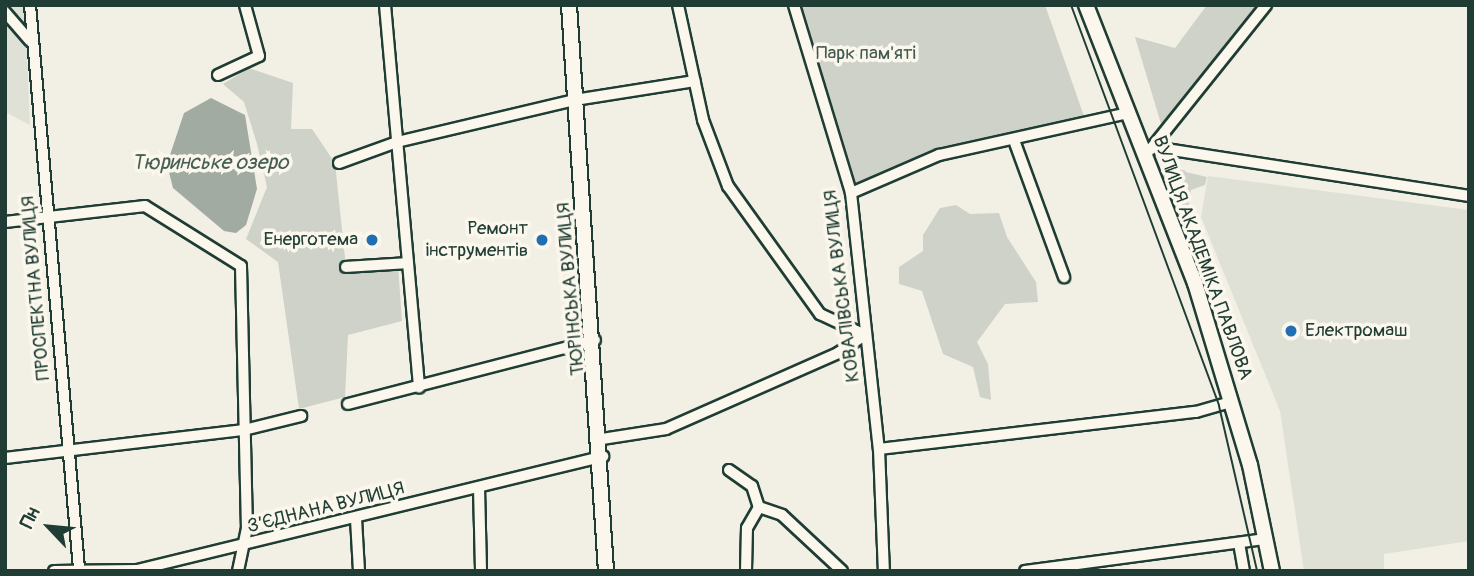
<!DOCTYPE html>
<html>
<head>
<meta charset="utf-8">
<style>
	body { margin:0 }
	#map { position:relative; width:1474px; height:576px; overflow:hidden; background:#f2f0e5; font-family:Pangolin,sans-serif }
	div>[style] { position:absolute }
	.built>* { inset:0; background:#e0e1d6 }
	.green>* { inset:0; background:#cfd2c8 }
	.water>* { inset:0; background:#a2aba1 }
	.roads { filter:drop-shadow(2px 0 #1f3d34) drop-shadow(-2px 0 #1f3d34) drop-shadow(0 2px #1f3d34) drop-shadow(0 -2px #1f3d34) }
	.minor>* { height:10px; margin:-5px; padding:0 5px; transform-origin:5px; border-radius:5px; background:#fbf7ec }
	.major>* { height:14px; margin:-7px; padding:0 7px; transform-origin:7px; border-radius:7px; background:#fbf7ec }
	.tram>* { height:2px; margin:-1px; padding:0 1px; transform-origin:1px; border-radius:1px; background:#1f3d34 }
	.dots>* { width:19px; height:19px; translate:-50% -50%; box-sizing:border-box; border:4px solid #fbf7ec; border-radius:50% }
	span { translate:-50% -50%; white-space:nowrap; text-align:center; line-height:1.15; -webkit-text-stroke:7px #fbf7ec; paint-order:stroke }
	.park-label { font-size:19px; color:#425b52 }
	.poi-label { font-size:19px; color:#1f3d34 }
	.right { translate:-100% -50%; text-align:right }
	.left { translate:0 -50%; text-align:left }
	.street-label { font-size:19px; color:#1f3d34 }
	.water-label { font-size:21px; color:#465e55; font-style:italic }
	.frame { position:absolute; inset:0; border:7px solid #1f3d34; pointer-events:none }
	.north { position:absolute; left:14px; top:492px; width:70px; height:70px; -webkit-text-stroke:5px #fbf7ec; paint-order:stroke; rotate:296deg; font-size:19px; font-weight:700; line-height:28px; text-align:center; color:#1f3d34 }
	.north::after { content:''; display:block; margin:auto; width:24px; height:32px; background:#1f3d34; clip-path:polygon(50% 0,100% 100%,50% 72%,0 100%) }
</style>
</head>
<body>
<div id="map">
	<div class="built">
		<div style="clip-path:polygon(5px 5px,25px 5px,30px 125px,5px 112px)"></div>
		<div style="clip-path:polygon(1208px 176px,1469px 210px,1469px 541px,1384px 554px,1384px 571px,1304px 571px,1280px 411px,1201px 217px)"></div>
	</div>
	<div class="green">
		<div style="clip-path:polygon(800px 5px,1045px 5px,1085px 119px,938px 153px,851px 187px)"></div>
		<div style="clip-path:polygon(1207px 5px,1266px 5px,1164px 134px,1135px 37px,1175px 48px)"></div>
		<div style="clip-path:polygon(249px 68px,293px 83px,291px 129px,312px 129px,335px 163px,346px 267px,398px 265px,402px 321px,348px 335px,345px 397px,299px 409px,278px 262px,246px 239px,267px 187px,257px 144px,244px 102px,223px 84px)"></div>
		<div style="clip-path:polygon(1176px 160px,1186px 172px,1207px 177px,1205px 185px,1191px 190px,1188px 210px,1178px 217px,1162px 174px)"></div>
		<div style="clip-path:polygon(956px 205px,970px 214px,999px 213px,1007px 237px,1036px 282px,1038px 302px,1005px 304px,977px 342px,988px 364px,991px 400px,980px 397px,973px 367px,943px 354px,922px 291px,899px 284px,899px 267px,923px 251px,923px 235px,940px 208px)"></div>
	</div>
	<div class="water">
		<div style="clip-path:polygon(211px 98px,245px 115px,257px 189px,246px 225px,236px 233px,224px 231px,173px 188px,167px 164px,184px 113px)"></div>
	</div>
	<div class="roads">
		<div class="minor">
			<div style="left:30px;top:5px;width:565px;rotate:85.03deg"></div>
			<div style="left:385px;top:5px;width:384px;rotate:84.9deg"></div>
			<div style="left:678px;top:5px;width:118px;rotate:77.7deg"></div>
			<div style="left:703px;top:120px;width:71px;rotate:69.3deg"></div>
			<div style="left:728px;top:186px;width:158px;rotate:54.3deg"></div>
			<div style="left:820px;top:314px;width:50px;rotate:25deg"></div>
			<div style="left:794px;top:5px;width:196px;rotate:73.1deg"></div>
			<div style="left:851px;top:193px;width:258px;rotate:83.8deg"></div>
			<div style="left:879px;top:449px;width:122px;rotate:87.7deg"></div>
			<div style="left:5px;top:12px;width:38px;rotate:49deg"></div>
			<div style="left:218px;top:75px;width:45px;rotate:-24.9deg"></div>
			<div style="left:259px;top:56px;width:53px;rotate:-105.4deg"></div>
			<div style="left:1015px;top:143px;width:143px;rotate:69.9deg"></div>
			<div style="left:1153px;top:147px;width:320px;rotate:8.8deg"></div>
			<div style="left:1150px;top:150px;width:186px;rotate:-51.3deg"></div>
			<div style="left:339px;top:163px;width:62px;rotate:-19.9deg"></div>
			<div style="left:397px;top:142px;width:183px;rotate:-13.3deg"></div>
			<div style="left:575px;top:100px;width:121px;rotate:-9deg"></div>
			<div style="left:851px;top:193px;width:96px;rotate:-23.4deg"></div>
			<div style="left:939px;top:155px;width:195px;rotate:-12.5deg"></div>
			<div style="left:5px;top:222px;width:141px;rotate:-6.5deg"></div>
			<div style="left:145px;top:206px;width:113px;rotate:32deg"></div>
			<div style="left:241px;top:266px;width:262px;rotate:88.7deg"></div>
			<div style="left:247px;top:528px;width:44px;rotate:101.8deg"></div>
			<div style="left:346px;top:267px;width:62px;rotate:-3.7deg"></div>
			<div style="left:348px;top:404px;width:255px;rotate:-14.5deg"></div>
			<div style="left:602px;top:439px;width:65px;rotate:-8.9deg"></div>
			<div style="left:666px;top:429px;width:188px;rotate:-23.8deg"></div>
			<div style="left:838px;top:353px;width:32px;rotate:-34deg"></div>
			<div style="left:879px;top:449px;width:319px;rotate:-6.7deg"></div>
			<div style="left:1196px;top:412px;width:37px;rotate:-16deg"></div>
			<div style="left:5px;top:458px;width:241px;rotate:-6.7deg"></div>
			<div style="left:244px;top:430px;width:59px;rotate:-13.8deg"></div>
			<div style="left:729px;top:470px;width:28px;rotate:35deg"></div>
			<div style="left:752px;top:486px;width:22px;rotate:72deg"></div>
			<div style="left:759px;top:507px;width:24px;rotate:19deg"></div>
			<div style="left:782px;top:515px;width:82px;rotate:43deg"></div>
			<div style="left:479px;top:488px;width:83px;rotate:88.6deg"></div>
			<div style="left:356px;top:519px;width:52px;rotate:86.7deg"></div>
			<div style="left:1239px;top:543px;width:28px;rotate:80deg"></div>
			<div style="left:54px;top:571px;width:83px;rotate:-0.7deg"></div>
			<div style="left:137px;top:570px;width:480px;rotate:-13.7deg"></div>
			<div style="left:746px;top:571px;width:43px;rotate:-88.7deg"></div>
			<div style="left:747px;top:528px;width:24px;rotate:-60deg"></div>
			<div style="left:1025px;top:571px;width:243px;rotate:-7.6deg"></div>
		</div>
		<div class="major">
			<div style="left:569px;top:5px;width:567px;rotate:86.26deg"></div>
			<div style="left:1086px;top:5px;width:299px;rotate:68.6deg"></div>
			<div style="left:1195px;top:283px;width:190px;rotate:73.2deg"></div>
			<div style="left:1250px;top:465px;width:108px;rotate:78.3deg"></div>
		</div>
	</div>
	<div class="tram">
		<div style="left:1071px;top:5px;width:427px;rotate:69.7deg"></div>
		<div style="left:1219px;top:406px;width:169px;rotate:77deg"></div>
	</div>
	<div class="dots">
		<div style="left:372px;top:240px;background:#1f6fb2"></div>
		<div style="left:542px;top:240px;background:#1f6fb2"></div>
		<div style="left:1291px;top:331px;background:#1f6fb2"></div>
	</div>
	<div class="park-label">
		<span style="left:866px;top:54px">Парк пам'яті</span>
	</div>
	<div class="poi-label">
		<span class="right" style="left:528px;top:240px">Ремонт<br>інструментів</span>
		<span class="right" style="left:358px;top:240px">Енерготема</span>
		<span class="left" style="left:1305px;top:331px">Електромаш</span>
	</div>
	<div class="street-label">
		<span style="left:1202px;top:258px;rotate:70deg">ВУЛИЦЯ АКАДЕМІКА ПАВЛОВА</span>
		<span style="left:842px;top:286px;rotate:-97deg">КОВАЛІВСЬКА ВУЛИЦЯ</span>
		<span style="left:36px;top:288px;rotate:-95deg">ПРОСПЕКТНА ВУЛИЦЯ</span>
		<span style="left:571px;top:289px;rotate:-95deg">ТЮРІНСЬКА ВУЛИЦЯ</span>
		<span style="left:326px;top:508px;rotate:-14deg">З’ЄДНАНА ВУЛИЦЯ</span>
	</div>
	<div class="water-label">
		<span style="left:210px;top:163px">Тюринське озеро</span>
	</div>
	<div class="frame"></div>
	<div class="north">Пн</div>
</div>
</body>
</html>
